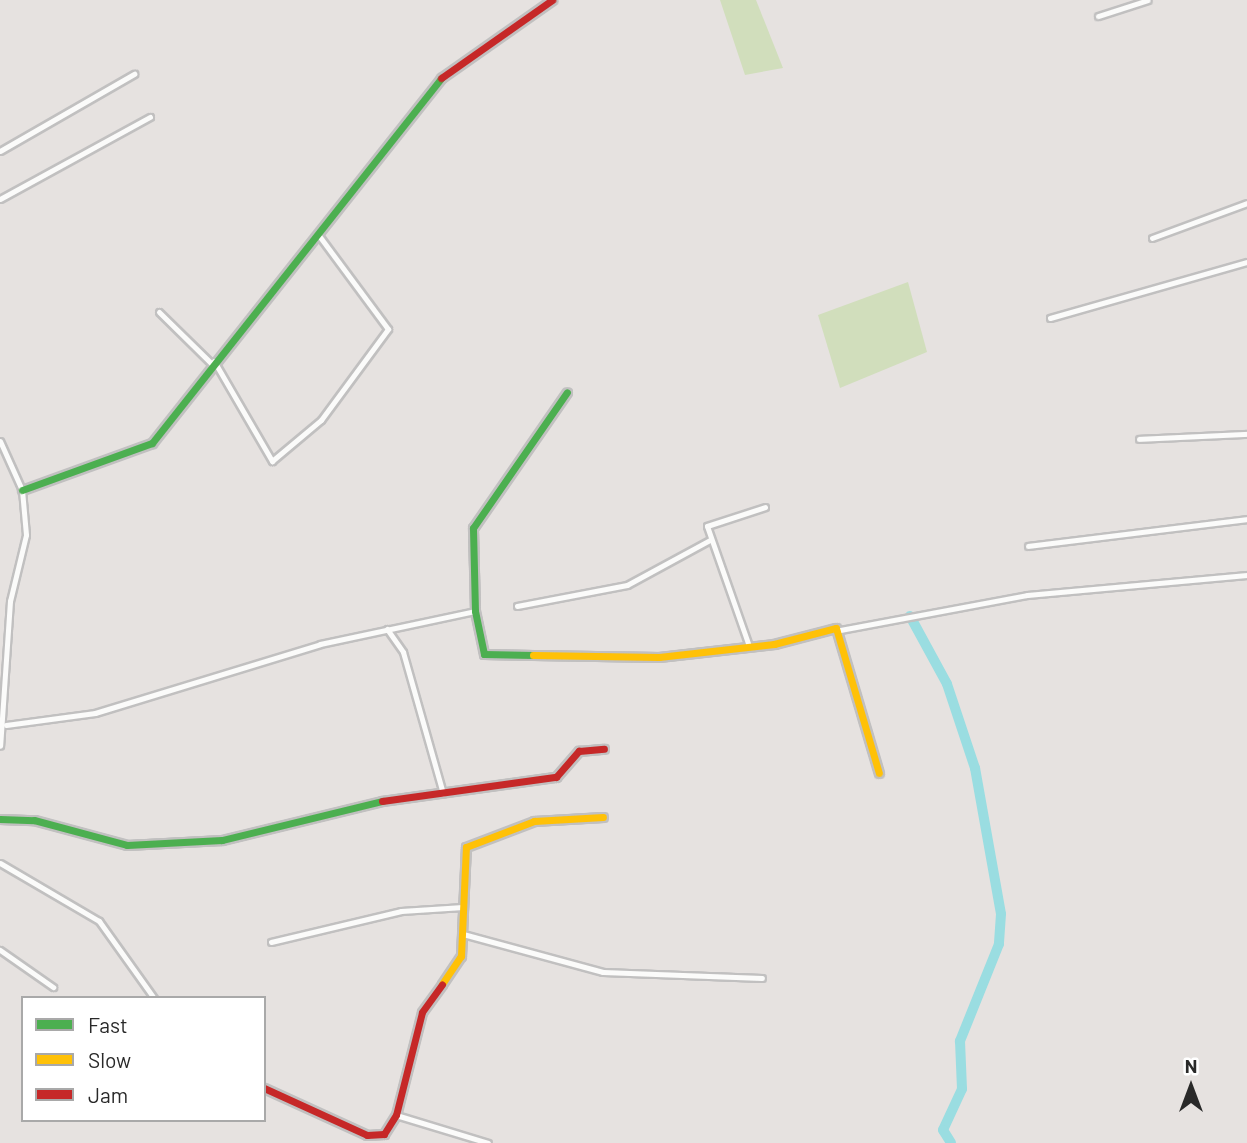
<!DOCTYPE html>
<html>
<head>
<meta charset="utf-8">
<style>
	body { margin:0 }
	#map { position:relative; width:1247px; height:1143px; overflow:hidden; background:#e6e2e0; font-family:Barlow,sans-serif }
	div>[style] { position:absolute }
	.green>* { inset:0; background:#d1debc }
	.river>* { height:10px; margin:-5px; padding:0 5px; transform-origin:5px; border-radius:5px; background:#9adde1 }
	.roads { filter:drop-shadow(2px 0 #c1c0c0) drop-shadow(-2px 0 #c1c0c0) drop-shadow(0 2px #c1c0c0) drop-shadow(0 -2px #c1c0c0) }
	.street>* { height:5px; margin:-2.5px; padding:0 2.5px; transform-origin:2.5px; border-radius:2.5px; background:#fbfbfa }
	.fast>* { height:7px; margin:-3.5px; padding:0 3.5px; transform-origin:3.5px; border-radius:3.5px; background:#4caf50 }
	.slow>* { height:7px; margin:-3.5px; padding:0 3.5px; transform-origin:3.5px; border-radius:3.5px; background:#ffc107 }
	.jam>* { height:7px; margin:-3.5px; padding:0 3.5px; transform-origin:3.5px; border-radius:3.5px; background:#c62828 }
	span { translate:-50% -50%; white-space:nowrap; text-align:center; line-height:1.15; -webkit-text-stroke:5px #fff; paint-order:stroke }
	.legend { position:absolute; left:21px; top:996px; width:245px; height:126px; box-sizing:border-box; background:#fff; border:2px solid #a9a9a9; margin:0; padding:9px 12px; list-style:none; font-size:21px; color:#292929 }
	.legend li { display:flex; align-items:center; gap:14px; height:35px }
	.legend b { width:35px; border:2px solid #a9a9a9 }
	.north { position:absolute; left:1156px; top:1052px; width:70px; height:70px; -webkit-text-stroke:5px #fff; paint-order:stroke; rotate:0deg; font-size:19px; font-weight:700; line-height:28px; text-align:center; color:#292929 }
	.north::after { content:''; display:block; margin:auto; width:24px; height:32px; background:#292929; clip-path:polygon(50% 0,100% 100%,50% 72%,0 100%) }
</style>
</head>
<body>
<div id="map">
	<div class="green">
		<div style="clip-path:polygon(720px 0,756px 0,783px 68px,745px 75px)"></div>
		<div style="clip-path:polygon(908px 282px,927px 352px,840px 388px,818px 315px)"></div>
	</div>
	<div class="river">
		<div style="left:910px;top:616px;width:77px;rotate:61.4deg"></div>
		<div style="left:947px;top:684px;width:89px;rotate:71.6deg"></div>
		<div style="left:975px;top:768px;width:148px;rotate:79.9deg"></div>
		<div style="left:1001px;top:914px;width:30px;rotate:94deg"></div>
		<div style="left:999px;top:944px;width:105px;rotate:111.9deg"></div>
		<div style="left:960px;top:1041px;width:48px;rotate:87.6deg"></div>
		<div style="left:962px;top:1089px;width:45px;rotate:114.9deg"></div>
		<div style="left:943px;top:1130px;width:15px;rotate:58deg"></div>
	</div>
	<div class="roads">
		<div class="street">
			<div style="left:1098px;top:16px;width:52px;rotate:-17.7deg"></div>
			<div style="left:0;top:151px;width:155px;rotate:-29.9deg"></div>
			<div style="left:0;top:199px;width:171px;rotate:-28.7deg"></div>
			<div style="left:1152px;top:238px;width:101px;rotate:-20.2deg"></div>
			<div style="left:159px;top:312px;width:74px;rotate:44.5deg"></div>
			<div style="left:1050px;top:318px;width:205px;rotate:-15.9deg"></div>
			<div style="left:214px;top:361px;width:116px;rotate:59.9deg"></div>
			<div style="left:272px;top:461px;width:64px;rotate:-39.9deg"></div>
			<div style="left:321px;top:420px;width:113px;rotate:-53.6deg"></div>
			<div style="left:388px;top:329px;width:114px;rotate:-126.5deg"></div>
			<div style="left:1139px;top:439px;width:108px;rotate:-2.7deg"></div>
			<div style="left:0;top:441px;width:54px;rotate:65.8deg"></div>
			<div style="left:22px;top:490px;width:45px;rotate:84.9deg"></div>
			<div style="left:26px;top:535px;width:68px;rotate:103.6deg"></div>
			<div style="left:10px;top:601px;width:145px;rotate:93.9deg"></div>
			<div style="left:1028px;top:546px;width:221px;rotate:-7deg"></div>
			<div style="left:517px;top:606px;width:112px;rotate:-10.8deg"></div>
			<div style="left:627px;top:585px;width:94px;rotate:-28.5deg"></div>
			<div style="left:387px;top:629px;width:28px;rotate:55deg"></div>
			<div style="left:403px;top:652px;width:147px;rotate:74.2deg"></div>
			<div style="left:840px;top:630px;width:190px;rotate:-10.6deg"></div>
			<div style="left:1027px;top:595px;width:221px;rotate:-5.2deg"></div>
			<div style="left:749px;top:646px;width:127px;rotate:-109.3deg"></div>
			<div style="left:707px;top:526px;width:61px;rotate:-18.1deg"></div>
			<div style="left:6px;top:725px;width:90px;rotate:-7.7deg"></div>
			<div style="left:95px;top:713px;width:235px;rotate:-17deg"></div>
			<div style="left:320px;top:644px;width:158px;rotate:-12deg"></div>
			<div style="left:0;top:863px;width:115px;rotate:30.4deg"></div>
			<div style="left:99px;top:921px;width:95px;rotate:54.5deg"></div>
			<div style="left:463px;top:934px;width:145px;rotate:15.2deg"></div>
			<div style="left:603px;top:972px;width:159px;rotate:2.2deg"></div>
			<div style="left:271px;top:942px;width:134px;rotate:-13.4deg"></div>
			<div style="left:401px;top:911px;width:62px;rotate:-3.7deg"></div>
			<div style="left:0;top:950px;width:65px;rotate:34.9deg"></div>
			<div style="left:396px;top:1115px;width:96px;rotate:16.9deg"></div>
		</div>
		<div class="fast">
			<div style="left:22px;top:490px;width:138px;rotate:-19.9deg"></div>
			<div style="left:152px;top:443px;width:466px;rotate:-51.6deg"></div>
			<div style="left:533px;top:655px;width:49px;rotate:-178.8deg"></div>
			<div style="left:484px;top:654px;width:44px;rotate:-101.8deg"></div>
			<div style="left:475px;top:611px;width:83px;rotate:-91.4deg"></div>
			<div style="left:473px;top:528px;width:165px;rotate:-55.3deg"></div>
			<div style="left:0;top:819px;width:34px;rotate:2deg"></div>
			<div style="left:34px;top:820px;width:96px;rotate:15deg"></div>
			<div style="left:127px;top:845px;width:95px;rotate:-3deg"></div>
			<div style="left:222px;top:840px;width:165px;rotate:-13.7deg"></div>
		</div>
		<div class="slow">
			<div style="left:533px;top:655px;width:126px;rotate:0.9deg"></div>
			<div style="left:659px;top:657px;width:116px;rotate:-6.4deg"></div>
			<div style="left:774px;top:644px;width:64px;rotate:-14.5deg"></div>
			<div style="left:836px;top:628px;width:151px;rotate:73.5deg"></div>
			<div style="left:442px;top:984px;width:34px;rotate:-56deg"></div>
			<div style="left:461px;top:956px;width:109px;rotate:-87.4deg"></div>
			<div style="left:466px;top:847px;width:73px;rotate:-20.9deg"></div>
			<div style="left:534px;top:821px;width:69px;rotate:-3.3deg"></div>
		</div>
		<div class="jam">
			<div style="left:441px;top:78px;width:136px;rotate:-35.1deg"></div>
			<div style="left:382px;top:801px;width:176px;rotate:-7.9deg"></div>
			<div style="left:556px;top:777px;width:35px;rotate:-49deg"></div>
			<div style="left:579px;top:751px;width:25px;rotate:-5deg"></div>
			<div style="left:264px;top:1088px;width:113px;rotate:24.5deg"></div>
			<div style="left:367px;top:1135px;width:17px;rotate:-3deg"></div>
			<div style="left:384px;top:1134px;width:22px;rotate:-58deg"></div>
			<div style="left:396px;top:1115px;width:106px;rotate:-75.8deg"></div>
			<div style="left:422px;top:1012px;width:34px;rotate:-54deg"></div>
		</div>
	</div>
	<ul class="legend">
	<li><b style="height:9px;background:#4caf50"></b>Fast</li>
	<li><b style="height:9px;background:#ffc107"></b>Slow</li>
	<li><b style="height:9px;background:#c62828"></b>Jam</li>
	</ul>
	<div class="north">N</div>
</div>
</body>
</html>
